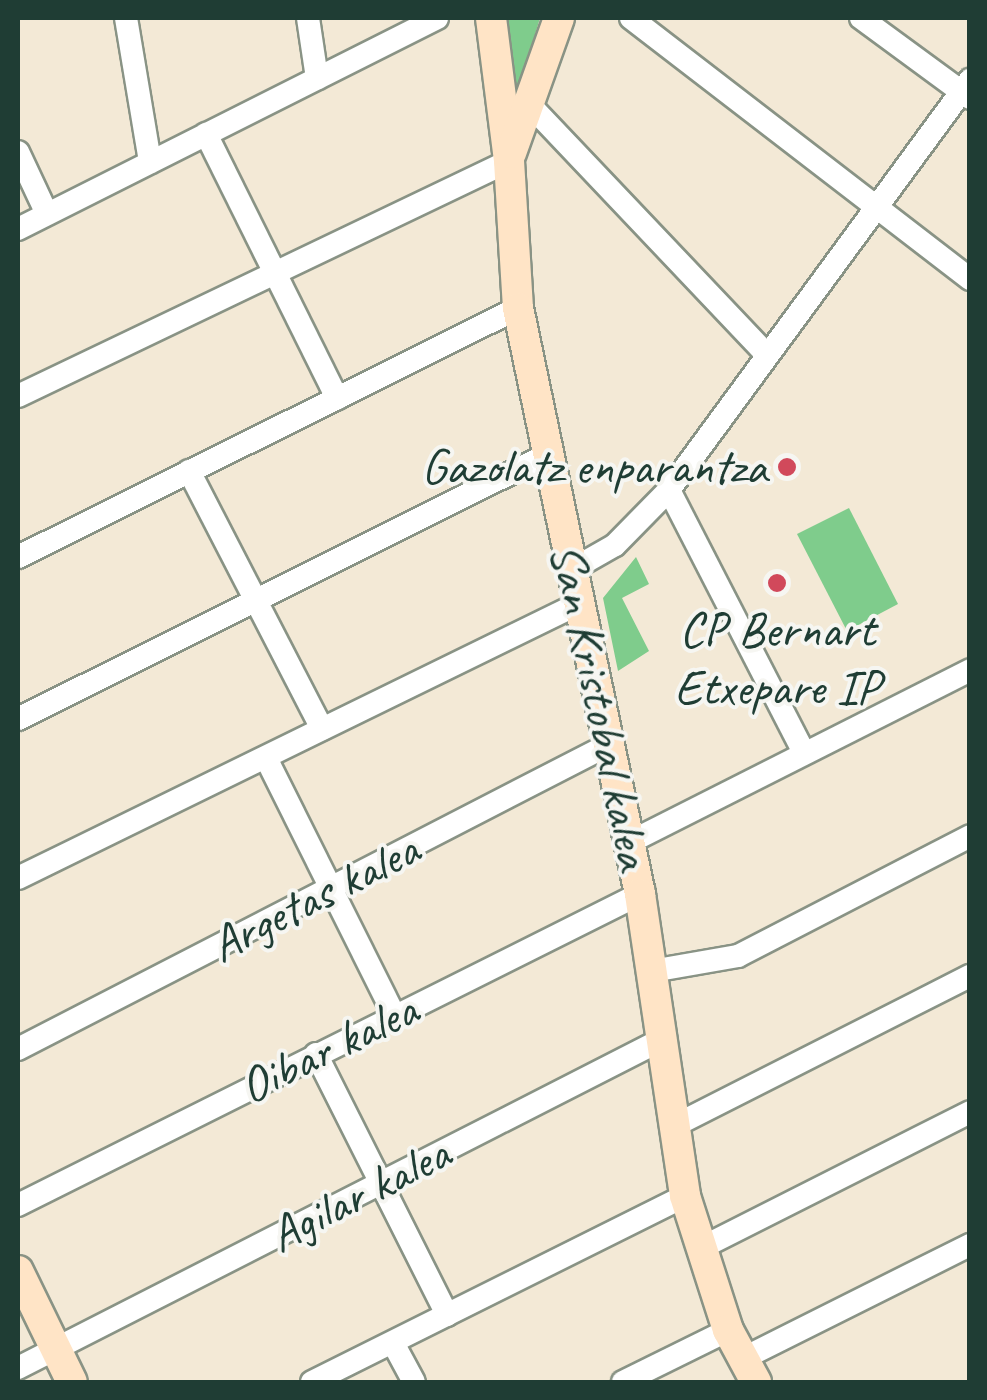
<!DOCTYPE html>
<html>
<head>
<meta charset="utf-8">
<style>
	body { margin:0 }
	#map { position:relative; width:987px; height:1400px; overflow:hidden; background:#f3e9d6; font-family:Caveat,sans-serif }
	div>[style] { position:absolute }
	.green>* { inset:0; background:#7fcc8c }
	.roads { filter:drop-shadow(2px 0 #899385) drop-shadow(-2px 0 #899385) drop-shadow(0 2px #899385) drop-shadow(0 -2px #899385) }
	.street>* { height:22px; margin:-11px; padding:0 11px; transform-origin:11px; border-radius:11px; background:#fff }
	.secondary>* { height:30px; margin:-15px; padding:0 15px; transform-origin:15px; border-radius:15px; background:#ffe4c6 }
	.dots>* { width:28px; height:28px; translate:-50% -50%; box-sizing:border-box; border:5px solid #f6f6f2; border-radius:50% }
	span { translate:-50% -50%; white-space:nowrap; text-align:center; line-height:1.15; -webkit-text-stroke:8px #f6f6f2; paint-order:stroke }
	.poi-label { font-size:50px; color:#1f3d34 }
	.right { translate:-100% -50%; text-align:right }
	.street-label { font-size:50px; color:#1f3d34 }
	.frame { position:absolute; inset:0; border:20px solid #1f3d34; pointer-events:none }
</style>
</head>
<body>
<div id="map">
	<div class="green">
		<div style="clip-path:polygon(498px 18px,540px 18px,514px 105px)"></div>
		<div style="clip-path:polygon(849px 508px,898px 604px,847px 631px,797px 534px)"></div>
		<div style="clip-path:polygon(636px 557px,649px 584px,622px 598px,649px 651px,618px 671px,603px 598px)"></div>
	</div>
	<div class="roads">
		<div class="street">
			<div style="left:126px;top:18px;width:146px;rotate:80.5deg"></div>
			<div style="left:308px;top:18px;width:61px;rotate:81.5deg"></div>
			<div style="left:631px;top:18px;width:428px;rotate:37.6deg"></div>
			<div style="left:861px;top:18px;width:135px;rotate:36.3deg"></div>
			<div style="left:529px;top:104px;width:343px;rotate:46.5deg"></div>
			<div style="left:206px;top:134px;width:295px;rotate:63.6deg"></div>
			<div style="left:18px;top:152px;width:68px;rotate:64.9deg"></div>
			<div style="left:18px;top:229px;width:469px;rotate:-26.7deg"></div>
			<div style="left:18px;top:396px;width:544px;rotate:-25.58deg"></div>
			<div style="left:189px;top:471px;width:290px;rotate:62.7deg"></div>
			<div style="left:669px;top:490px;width:296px;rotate:62.8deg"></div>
			<div style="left:18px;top:557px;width:559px;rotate:-26.47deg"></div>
			<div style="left:573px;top:569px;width:48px;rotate:-29.7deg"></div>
			<div style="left:615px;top:545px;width:77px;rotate:-45.5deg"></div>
			<div style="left:669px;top:490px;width:509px;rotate:-53.72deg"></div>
			<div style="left:18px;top:719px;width:593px;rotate:-26.52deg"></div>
			<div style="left:266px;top:758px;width:287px;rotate:63.5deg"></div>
			<div style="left:630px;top:842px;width:381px;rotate:-26.8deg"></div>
			<div style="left:18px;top:878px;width:626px;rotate:-26.07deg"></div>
			<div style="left:652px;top:971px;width:87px;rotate:-9.9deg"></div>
			<div style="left:738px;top:956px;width:261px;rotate:-27.3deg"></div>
			<div style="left:18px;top:1049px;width:666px;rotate:-27.26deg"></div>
			<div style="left:316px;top:1054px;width:292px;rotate:63.3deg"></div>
			<div style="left:672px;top:1127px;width:334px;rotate:-26.9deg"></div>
			<div style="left:18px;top:1205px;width:695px;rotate:-26.57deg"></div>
			<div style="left:701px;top:1248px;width:301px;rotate:-26.8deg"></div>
			<div style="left:393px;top:1343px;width:44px;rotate:61.7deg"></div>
			<div style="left:744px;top:1358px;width:253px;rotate:-26.6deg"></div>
			<div style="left:18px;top:1368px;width:722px;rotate:-27.03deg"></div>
			<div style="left:312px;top:1382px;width:417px;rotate:-26.5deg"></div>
			<div style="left:623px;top:1382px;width:117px;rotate:-26.3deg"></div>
		</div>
		<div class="secondary">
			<div style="left:491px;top:18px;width:144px;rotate:82.8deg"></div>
			<div style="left:509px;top:161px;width:147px;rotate:86.5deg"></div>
			<div style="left:518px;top:308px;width:599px;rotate:78.24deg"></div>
			<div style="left:640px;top:894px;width:305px;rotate:81.5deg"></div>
			<div style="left:685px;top:1196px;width:141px;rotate:72.2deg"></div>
			<div style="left:728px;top:1330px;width:59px;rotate:61.7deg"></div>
			<div style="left:511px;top:153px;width:143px;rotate:-70.4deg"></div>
			<div style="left:18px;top:1271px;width:123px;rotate:64.1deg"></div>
		</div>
	</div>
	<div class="dots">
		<div style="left:787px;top:467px;background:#d1495b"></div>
		<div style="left:777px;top:583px;background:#d1495b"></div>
	</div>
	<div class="poi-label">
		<span class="right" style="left:767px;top:467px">Gazolatz enparantza</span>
		<span style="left:777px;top:658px">CP Bernart<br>Etxepare IP</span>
	</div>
	<div class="street-label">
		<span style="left:601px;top:706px;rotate:78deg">San Kristobal kalea</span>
		<span style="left:314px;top:897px;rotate:-27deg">Argetas kalea</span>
		<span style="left:328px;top:1048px;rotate:-26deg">Oibar kalea</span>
		<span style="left:359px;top:1194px;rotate:-27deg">Agilar kalea</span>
	</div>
	<div class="frame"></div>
</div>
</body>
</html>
